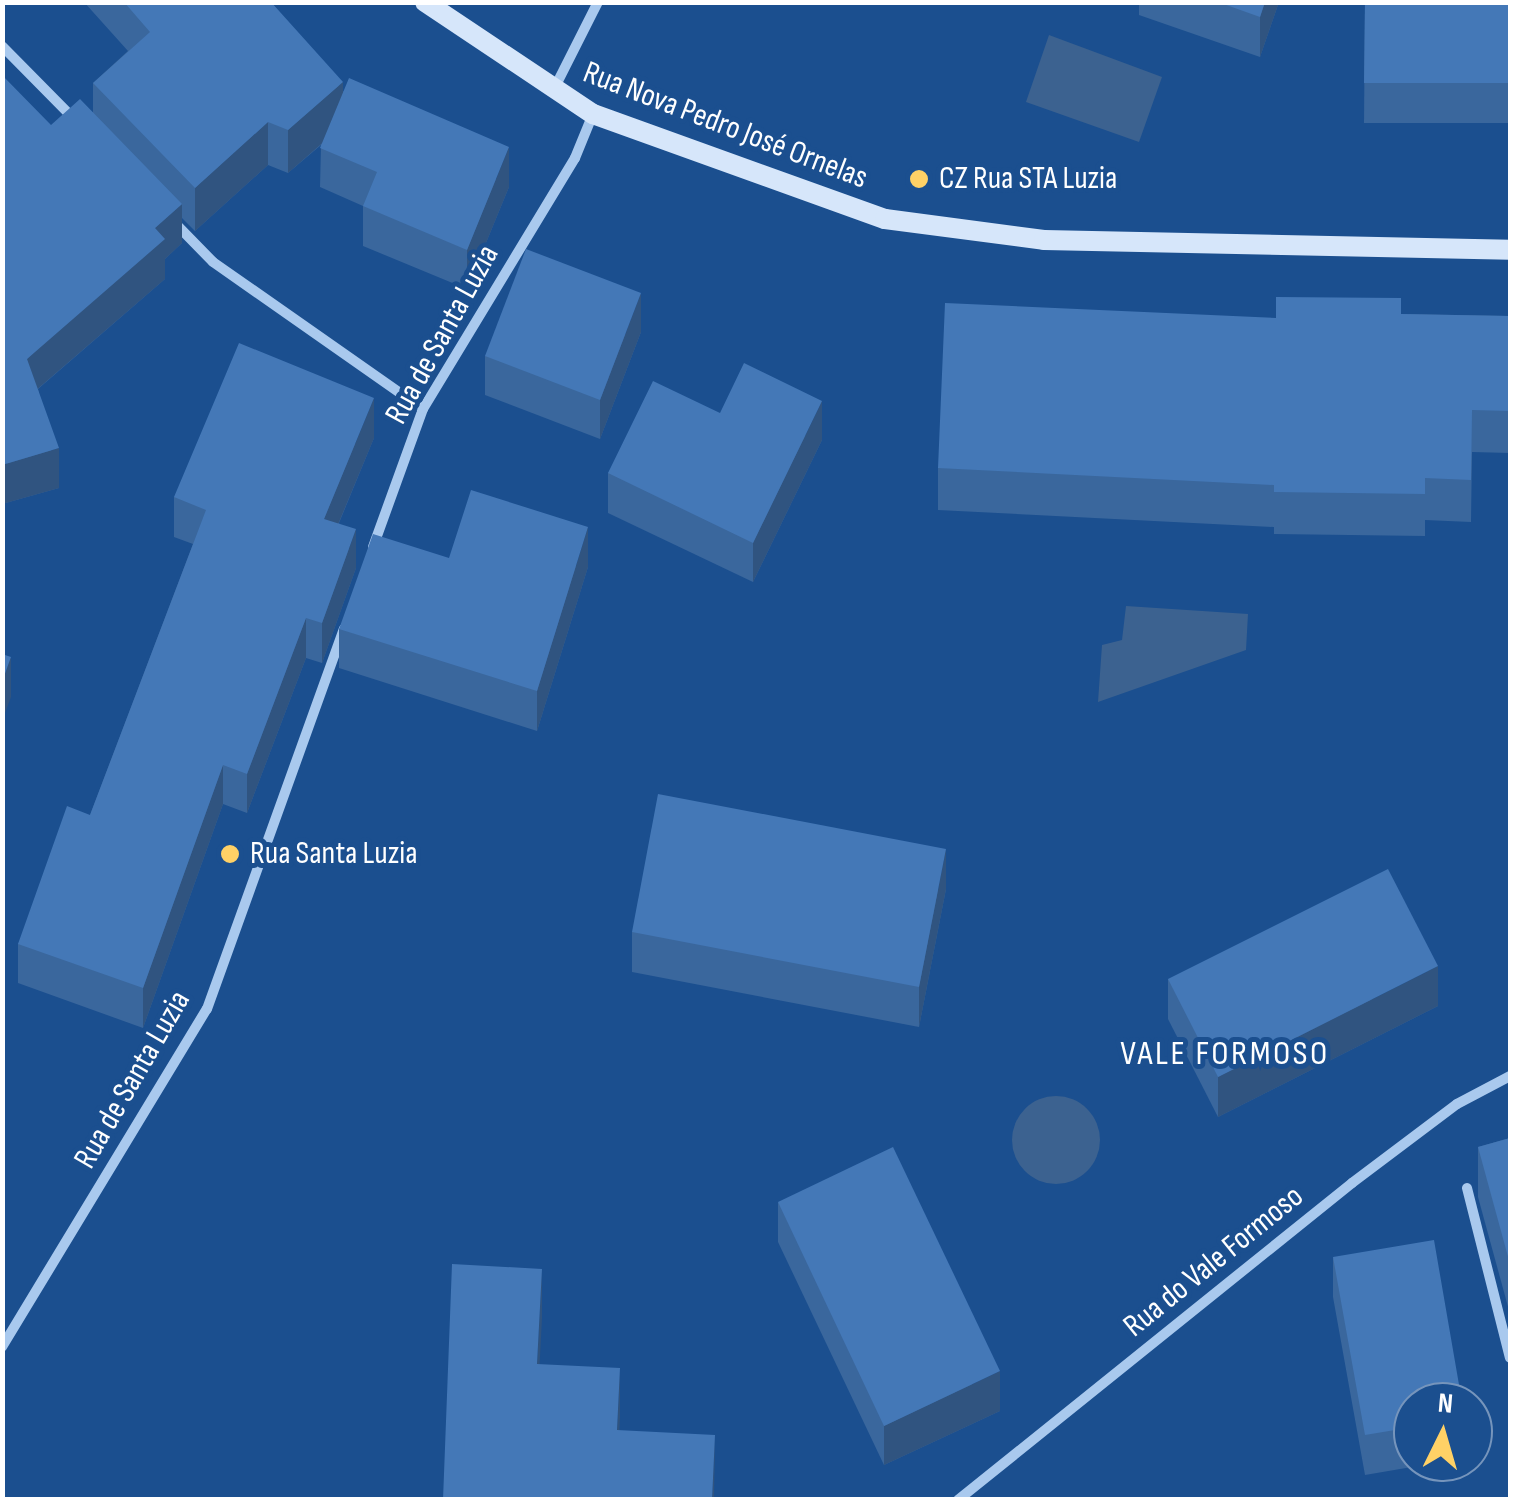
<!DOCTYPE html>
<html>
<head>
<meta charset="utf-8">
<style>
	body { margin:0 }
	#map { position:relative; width:1513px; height:1502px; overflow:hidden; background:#1b4f8f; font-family:"Sofia Sans Condensed",sans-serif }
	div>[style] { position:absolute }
	.water>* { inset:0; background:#3c6290 }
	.round { border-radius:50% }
	.street>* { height:10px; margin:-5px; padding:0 5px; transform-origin:5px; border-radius:5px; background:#a9c9ee }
	.secondary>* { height:20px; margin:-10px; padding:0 10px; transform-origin:10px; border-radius:10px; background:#d6e6fa }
	.wall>* { inset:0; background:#3a679d }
	.shaded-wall>* { inset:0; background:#305480 }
	.building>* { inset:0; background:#4478b7 }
	.dots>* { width:28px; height:28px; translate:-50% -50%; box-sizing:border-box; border:5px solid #1b4f8f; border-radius:50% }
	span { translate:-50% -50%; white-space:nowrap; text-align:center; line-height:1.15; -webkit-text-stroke:10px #1b4f8f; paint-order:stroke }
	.street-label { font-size:32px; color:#fff }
	.poi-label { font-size:32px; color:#fff }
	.left { translate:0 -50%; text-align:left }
	.neighbourhood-label { font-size:35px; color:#fff; letter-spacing:2.5px }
	.frame { position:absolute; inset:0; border:5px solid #fff; pointer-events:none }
	.north { position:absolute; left:1393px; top:1382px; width:100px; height:100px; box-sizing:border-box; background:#1b4f8f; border:2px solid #7695bc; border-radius:50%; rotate:5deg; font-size:28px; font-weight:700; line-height:40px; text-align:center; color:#fff }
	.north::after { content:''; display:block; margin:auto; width:35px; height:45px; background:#ffd166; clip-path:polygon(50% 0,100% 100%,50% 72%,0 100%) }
</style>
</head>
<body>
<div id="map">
	<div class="water">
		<div style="clip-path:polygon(1049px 35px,1162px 77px,1139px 142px,1026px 102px)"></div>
		<div style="clip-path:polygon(1126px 606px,1248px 614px,1246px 650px,1098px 702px,1102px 645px,1122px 640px)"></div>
		<div class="round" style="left:1012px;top:1096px;width:88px;height:88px"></div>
	</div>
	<div class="street">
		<div style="left:2px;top:46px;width:103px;rotate:45.4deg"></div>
		<div style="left:553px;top:91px;width:100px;rotate:-63.2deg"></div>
		<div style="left:173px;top:221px;width:57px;rotate:45.7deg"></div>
		<div style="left:213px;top:262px;width:256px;rotate:35deg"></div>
		<div style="left:373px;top:547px;width:147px;rotate:-70.1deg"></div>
		<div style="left:423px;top:409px;width:293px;rotate:-58.8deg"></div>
		<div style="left:575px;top:158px;width:48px;rotate:-67.8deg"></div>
		<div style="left:1467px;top:1188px;width:175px;rotate:75.8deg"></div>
		<div style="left:2px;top:1347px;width:395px;rotate:-58.8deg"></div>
		<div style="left:207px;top:1009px;width:404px;rotate:-70.2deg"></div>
		<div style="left:958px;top:1500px;width:506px;rotate:-38.82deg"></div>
		<div style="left:1352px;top:1183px;width:131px;rotate:-37deg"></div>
		<div style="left:1457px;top:1104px;width:60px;rotate:-27.8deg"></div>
	</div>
	<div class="secondary">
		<div style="left:425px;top:2px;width:202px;rotate:33.7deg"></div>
		<div style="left:593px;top:114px;width:310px;rotate:19.8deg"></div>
		<div style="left:885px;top:219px;width:160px;rotate:7.5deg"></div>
		<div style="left:1044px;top:240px;width:466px;rotate:1.2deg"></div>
	</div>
	<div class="wall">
		<div style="clip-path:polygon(84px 2px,271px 2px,343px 91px,509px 187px,467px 289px,363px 246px,363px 206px,320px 187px,321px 145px,288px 173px,268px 165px,195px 231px,182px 218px,182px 243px,165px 259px,165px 279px,38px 389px,59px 488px,2px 504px,51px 125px,93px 112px,93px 83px,128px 51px)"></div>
		<div style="clip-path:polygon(1139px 2px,1279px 2px,1260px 57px,1139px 15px)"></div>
		<div style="clip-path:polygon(1365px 2px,1510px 5px,1510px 123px,1364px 123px)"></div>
		<div style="clip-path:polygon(1401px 314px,1510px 316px,1510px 453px,1472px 452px,1471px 522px,1425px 520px,1425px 536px,1274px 534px,1274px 527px,938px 510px,938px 468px,1276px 318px)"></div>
		<div style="clip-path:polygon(641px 332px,600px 439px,485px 395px,485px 356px)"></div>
		<div style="clip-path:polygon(720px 413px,822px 440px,753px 582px,608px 513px,608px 473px)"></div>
		<div style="clip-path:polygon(374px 438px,339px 523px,356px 568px,322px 663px,306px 658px,247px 813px,223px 804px,143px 1028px,18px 983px,18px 944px,90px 815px,193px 544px,174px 537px,174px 497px)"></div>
		<div style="clip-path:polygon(449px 558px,588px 567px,537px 731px,339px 668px,339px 629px)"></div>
		<div style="clip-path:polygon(946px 889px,919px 1027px,632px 972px,632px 932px)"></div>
		<div style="clip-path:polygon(1168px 979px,1438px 1006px,1218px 1117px,1168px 1019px)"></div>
		<div style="clip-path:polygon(1510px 1138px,1510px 1314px,1478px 1197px,1478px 1147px)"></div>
		<div style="clip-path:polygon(778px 1202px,1000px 1411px,884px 1465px,778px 1242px)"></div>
		<div style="clip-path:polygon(1333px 1257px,1413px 1402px,1413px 1462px,1441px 1462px,1365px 1475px,1333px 1297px)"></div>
	</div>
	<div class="shaded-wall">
		<div style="clip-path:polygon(1265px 2px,1279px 2px,1260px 57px,1260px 17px)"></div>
		<div style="clip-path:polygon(343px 82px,343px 125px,288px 173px,288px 130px)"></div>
		<div style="clip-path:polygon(268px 122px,268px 165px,195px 231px,195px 188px)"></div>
		<div style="clip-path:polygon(509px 147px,509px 187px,467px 289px,467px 250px)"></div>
		<div style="clip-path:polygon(182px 204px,182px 243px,165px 259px,165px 279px,27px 398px,27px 359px,155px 228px)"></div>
		<div style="clip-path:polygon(641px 293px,641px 332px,600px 439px,600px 400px)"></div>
		<div style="clip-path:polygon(374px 398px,374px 438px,324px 558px,324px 519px)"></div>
		<div style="clip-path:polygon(822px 401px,822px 440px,753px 582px,753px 543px)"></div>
		<div style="clip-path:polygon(59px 448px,59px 488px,2px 504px,2px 465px)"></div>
		<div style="clip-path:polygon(588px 527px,588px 567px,537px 731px,537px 691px)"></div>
		<div style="clip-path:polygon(356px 529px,356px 568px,322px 663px,322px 623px)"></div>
		<div style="clip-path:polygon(306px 618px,306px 658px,247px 813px,247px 774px)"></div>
		<div style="clip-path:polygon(11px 657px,11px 697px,2px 721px,2px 682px)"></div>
		<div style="clip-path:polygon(223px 765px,223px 804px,143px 1028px,143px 988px)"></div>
		<div style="clip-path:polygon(946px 849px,946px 889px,919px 1027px,919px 987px)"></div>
		<div style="clip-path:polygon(1438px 966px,1438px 1006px,1218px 1117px,1218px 1077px)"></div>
		<div style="clip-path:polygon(542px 1269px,542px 1319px,537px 1414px,537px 1364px)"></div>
		<div style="clip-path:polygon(620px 1368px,620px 1418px,617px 1480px,617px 1430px)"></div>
		<div style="clip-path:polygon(1000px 1371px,1000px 1411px,884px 1465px,884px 1426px)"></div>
		<div style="clip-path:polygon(715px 1435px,714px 1500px,712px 1500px)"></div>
	</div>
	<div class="building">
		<div style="clip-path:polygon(124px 2px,271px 2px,343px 82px,288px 130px,268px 122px,195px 188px,93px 83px,150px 32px)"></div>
		<div style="clip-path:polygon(1218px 2px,1265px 2px,1260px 17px)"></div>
		<div style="clip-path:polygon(1365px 2px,1505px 2px,1510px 5px,1510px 83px,1364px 83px)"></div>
		<div style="clip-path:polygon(2px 75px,51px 125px,80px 99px,182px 204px,155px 228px,165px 239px,27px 359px,59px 448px,2px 465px)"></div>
		<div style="clip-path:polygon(349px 78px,509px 147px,467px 250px,363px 206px,377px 172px,320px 148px)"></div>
		<div style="clip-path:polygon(526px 249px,641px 293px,600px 400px,485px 356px)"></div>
		<div style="clip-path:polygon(1276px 297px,1401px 298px,1401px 314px,1510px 316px,1510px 411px,1472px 410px,1471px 480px,1425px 478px,1425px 494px,1274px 492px,1274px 485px,938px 468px,945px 303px,1276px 318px)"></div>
		<div style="clip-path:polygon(239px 343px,374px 398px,324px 519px,356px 529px,322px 623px,306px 618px,247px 774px,223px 765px,143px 988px,18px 944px,67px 806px,90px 815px,206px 510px,174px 497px)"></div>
		<div style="clip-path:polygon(744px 363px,822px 401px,753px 543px,608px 473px,653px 381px,720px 413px)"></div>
		<div style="clip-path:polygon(471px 490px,588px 527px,537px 691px,339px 629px,373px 534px,449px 558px)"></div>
		<div style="clip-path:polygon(2px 654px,11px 657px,2px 682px)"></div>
		<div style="clip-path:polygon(658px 794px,946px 849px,919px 987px,632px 932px)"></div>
		<div style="clip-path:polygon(1388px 869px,1438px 966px,1218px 1077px,1168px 979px)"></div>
		<div style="clip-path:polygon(1510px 1138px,1510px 1264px,1478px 1147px)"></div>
		<div style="clip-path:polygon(893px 1147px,1000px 1371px,884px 1426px,778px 1202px)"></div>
		<div style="clip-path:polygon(1434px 1240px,1462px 1402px,1413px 1402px,1413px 1427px,1365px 1435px,1333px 1257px)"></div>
		<div style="clip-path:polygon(452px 1264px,542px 1269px,537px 1364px,620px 1368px,617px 1430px,715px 1435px,712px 1500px,443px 1500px)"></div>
	</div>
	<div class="dots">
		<div style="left:919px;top:179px;background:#ffd166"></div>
		<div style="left:230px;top:854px;background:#ffd166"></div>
	</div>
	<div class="street-label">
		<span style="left:725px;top:126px;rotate:21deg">Rua Nova Pedro José Ornelas</span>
		<span style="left:443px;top:335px;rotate:-61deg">Rua de Santa Luzia</span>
		<span style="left:133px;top:1080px;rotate:-60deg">Rua de Santa Luzia</span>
		<span style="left:1214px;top:1262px;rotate:-39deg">Rua do Vale Formoso</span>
	</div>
	<div class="poi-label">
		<span class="left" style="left:939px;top:179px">CZ Rua STA Luzia</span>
		<span class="left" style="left:250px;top:854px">Rua Santa Luzia</span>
	</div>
	<div class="neighbourhood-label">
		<span style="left:1225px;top:1054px">VALE FORMOSO</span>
	</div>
	<div class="frame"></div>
	<div class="north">N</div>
</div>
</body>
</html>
